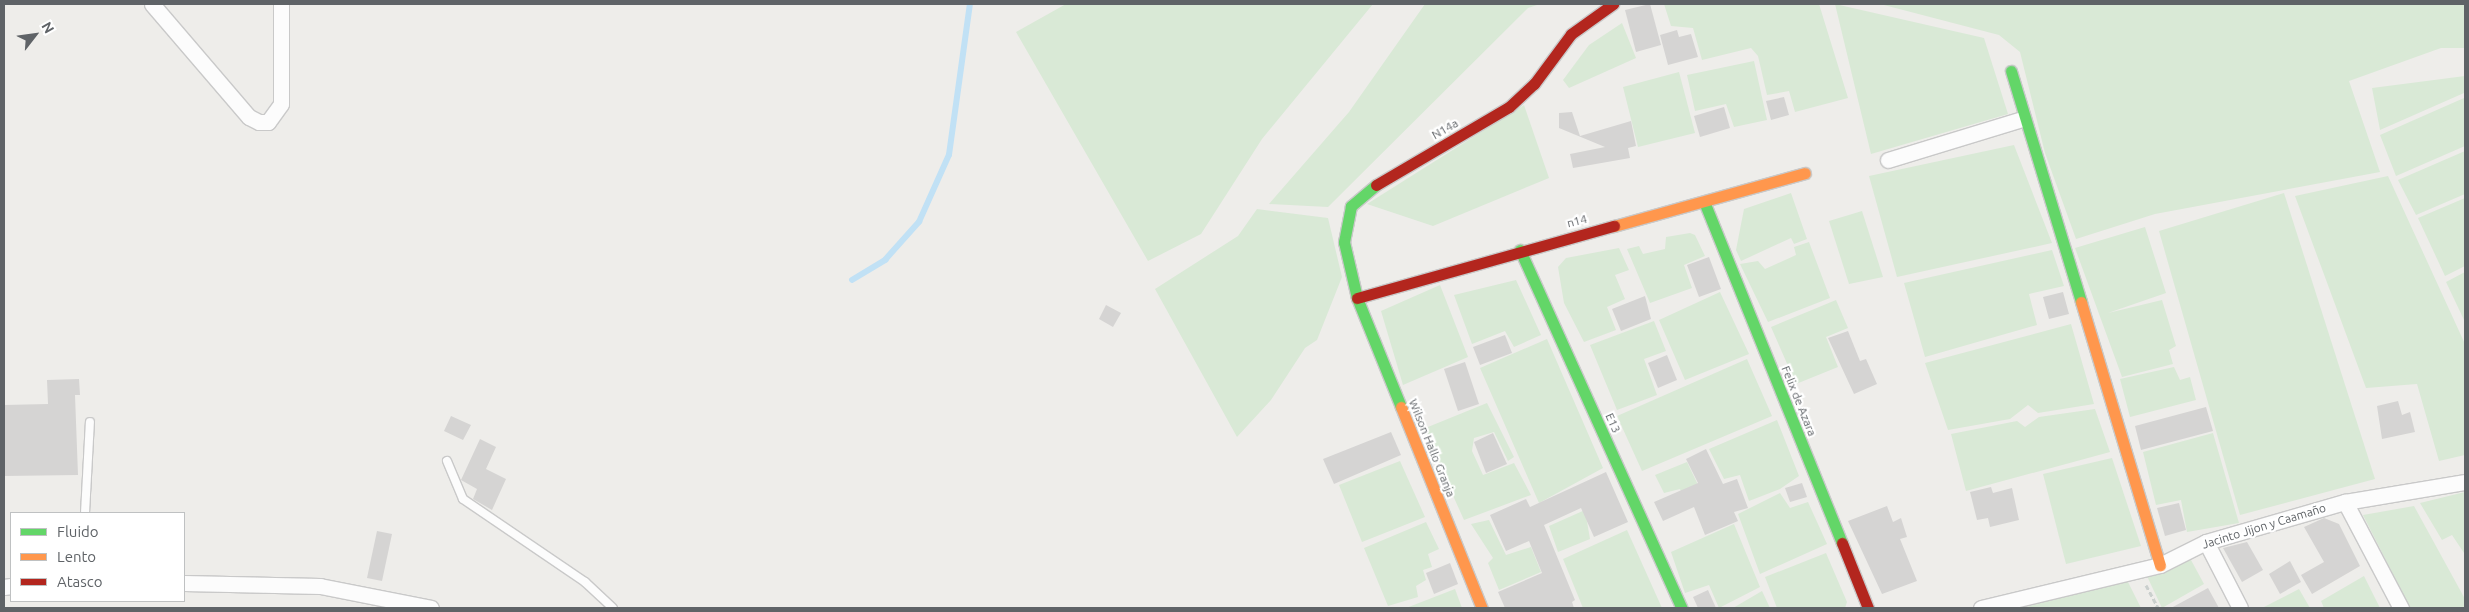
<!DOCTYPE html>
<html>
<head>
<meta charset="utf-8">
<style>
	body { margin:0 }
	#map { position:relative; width:2469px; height:612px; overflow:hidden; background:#eeedea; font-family:Ubuntu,sans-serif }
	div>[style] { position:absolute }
	.green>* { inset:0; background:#d9e9d6 }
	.stream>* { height:5.5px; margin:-2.75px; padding:0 2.75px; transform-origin:2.75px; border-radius:2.75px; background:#c1e1f5 }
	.building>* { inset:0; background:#d5d4d3 }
	.path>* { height:3px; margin-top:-1.5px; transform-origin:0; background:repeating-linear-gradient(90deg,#cacfcd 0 5px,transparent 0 7.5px) }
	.roads { filter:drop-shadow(1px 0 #c9c9c9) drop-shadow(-1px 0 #c9c9c9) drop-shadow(0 1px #c9c9c9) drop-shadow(0 -1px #c9c9c9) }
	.lane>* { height:8px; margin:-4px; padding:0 4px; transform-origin:4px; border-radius:4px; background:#fcfcfc }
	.street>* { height:15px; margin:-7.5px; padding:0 7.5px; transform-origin:7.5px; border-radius:7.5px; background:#fcfcfc }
	.fast>* { height:11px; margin:-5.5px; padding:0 5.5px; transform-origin:5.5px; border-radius:5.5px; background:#63d668 }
	.slow>* { height:11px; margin:-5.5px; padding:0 5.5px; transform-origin:5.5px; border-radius:5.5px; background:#ff974d }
	.jam>* { height:11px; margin:-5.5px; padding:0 5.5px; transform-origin:5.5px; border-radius:5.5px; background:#b3261e }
	span { translate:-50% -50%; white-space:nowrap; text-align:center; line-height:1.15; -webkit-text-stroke:4.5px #fff; paint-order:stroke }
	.street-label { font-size:12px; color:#5f6367 }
	.frame { position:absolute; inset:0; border:5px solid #5f6367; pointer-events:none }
	.legend { position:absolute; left:10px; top:512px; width:175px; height:90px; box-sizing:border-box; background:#fff; border:1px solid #bfc1c2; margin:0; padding:6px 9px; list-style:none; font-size:15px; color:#5f6367 }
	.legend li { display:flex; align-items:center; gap:10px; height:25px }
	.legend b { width:25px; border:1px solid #bfc1c2 }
	.north { position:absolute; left:10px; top:10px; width:50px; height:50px; -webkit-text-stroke:4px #fff; paint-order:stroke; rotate:60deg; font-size:14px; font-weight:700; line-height:20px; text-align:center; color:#5f6367 }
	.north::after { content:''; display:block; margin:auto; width:18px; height:22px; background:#5f6367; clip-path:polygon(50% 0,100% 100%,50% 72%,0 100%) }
</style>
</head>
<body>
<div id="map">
	<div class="green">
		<div style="clip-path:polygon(1066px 4px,1373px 4px,1262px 139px,1201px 234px,1148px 261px,1016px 32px)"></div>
		<div style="clip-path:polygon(1425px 4px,1540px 4px,1528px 8px,1328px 207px,1269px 204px,1349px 112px)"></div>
		<div style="clip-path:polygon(1664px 4px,1819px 4px,1848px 98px,1795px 112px,1789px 91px,1767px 95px,1758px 56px,1751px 48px,1702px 60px,1693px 28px,1671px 26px)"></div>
		<div style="clip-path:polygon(1835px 4px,1984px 38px,2008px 114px,1871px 154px)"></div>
		<div style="clip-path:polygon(1880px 4px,2465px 4px,2465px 48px,2441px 48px,2349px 81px,2380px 172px,2155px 214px,2076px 239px,2045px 153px,2020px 52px,1999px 35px)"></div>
		<div style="clip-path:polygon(1622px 23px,1636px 58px,1569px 88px,1563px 80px,1589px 45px)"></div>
		<div style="clip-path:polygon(1754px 61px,1767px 120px,1734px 127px,1726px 104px,1695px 111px,1687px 75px)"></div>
		<div style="clip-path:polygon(1679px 72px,1695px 133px,1638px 147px,1623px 87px)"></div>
		<div style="clip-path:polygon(2465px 76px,2465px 146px,2396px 176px,2380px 135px,2464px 98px,2464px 93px,2380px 130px,2372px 88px)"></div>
		<div style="clip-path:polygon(1524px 105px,1549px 178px,1433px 226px,1367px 204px)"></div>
		<div style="clip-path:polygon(2014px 145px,2052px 243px,1897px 277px,1869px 176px)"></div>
		<div style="clip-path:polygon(2465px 151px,2465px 194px,2416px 215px,2398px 180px)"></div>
		<div style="clip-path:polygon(2388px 176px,2465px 344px,2465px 455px,2439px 461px,2417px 384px,2366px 388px,2295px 196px)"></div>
		<div style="clip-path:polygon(1791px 193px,1807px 239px,1794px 244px,1791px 238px,1741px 261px,1736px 250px,1744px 209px)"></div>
		<div style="clip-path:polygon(2284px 193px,2375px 479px,2240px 515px,2159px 231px)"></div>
		<div style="clip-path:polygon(2465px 198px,2465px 266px,2445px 276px,2418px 218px)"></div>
		<div style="clip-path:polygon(1257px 209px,1328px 218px,1342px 277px,1317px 340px,1305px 348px,1271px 400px,1237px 437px,1155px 289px,1238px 236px)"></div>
		<div style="clip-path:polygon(1862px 211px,1883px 277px,1849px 284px,1829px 221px)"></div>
		<div style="clip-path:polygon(2145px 227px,2166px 293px,2108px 313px,2162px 300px,2176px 346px,2169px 350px,2173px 364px,2122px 377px,2075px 248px)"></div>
		<div style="clip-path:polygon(1690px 233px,1695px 235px,1705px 256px,1684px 265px,1692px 288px,1650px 303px,1627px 249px,1639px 246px,1643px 254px,1665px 249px,1666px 237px)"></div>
		<div style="clip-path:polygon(1809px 242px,1830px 298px,1768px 322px,1740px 264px,1758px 261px,1765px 269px,1796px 255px,1794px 247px)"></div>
		<div style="clip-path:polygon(1619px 248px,1629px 270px,1615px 275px,1625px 299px,1607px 307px,1616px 330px,1584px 342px,1564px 303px,1558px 267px,1566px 258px)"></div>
		<div style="clip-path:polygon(2052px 250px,2064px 286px,2029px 294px,2037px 325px,1925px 357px,1904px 283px)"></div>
		<div style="clip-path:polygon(2465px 272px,2465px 322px,2446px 282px)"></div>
		<div style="clip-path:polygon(1516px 280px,1541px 335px,1514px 347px,1505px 331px,1472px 344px,1454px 295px)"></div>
		<div style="clip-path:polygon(1440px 285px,1468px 357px,1403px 385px,1381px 311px)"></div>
		<div style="clip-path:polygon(1720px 292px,1749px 354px,1685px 380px,1659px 320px)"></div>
		<div style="clip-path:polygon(1836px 300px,1848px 328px,1826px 337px,1838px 367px,1796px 384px,1771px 327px)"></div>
		<div style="clip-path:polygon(1654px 321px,1666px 351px,1644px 359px,1657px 395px,1617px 410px,1590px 345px)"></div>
		<div style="clip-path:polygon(2071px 324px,2094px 404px,2038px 413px,2028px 405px,2010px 419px,1948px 430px,1925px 363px)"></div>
		<div style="clip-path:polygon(1547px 339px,1603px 468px,1539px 503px,1480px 368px)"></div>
		<div style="clip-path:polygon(1747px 359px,1772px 416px,1642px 471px,1617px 416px)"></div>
		<div style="clip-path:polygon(2174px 367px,2180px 380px,2190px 377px,2196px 400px,2130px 417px,2120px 379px)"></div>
		<div style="clip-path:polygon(1487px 403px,1514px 457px,1508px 461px,1494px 432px,1474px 438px,1472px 451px,1483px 475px,1514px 463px,1531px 495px,1464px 520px,1423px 429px)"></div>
		<div style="clip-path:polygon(2095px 409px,2110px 452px,1966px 491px,1951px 434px,2017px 421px,2025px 427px,2039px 417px)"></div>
		<div style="clip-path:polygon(1777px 420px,1799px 476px,1780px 489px,1749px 501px,1740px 475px,1724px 479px,1709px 449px)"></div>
		<div style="clip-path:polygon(2213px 433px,2239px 523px,2187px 532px,2181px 500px,2156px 505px,2143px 452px)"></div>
		<div style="clip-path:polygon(2112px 458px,2141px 546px,2066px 564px,2043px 474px)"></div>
		<div style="clip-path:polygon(1400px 461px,1425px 517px,1362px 542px,1339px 485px)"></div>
		<div style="clip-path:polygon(1687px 462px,1699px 487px,1683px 496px,1680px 489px,1664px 493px,1655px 475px)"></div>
		<div style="clip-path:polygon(2465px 492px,2465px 553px,2464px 553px,2452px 535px,2442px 540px,2420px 503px)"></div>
		<div style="clip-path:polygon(1780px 493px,1790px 508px,1808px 502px,1827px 544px,1760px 574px,1738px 514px)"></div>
		<div style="clip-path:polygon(2414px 506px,2465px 599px,2465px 608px,2410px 608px,2363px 515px)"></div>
		<div style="clip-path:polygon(1585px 510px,1590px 539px,1558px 552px,1549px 526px)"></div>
		<div style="clip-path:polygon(1489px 520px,1506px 555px,1531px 547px,1541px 572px,1499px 590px,1488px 563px,1493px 558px,1471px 524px)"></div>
		<div style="clip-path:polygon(1426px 522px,1439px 549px,1428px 554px,1432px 567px,1423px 570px,1426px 580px,1416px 586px,1418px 597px,1388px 606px,1364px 548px)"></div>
		<div style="clip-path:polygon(1734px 524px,1760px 587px,1719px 608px,1709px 585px,1685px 593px,1671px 552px)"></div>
		<div style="clip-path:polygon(1627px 530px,1662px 608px,1583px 608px,1563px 559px)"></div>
		<div style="clip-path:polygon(1826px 553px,1847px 602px,1845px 608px,1777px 608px,1765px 577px)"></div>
		<div style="clip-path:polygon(2191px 560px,2204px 584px,2162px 608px,2146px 574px)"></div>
		<div style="clip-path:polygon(2364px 576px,2380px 608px,2324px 608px,2321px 601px)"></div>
		<div style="clip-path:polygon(2126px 578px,2141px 608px,2023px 608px)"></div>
		<div style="clip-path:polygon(1455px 589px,1462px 608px,1406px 608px)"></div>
		<div style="clip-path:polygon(2299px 589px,2310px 608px,2262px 608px)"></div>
		<div style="clip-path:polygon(1762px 591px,1770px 608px,1733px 608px)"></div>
	</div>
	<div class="stream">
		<div style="left:852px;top:280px;width:39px;rotate:-31deg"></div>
		<div style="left:885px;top:260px;width:51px;rotate:-48.2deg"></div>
		<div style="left:919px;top:222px;width:73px;rotate:-65.9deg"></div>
		<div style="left:949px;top:155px;width:152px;rotate:-82.1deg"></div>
	</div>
	<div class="building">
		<div style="clip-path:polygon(1650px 4px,1661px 45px,1636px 52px,1625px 10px)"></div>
		<div style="clip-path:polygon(1677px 30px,1679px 37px,1691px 34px,1698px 57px,1668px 65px,1660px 35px)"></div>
		<div style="clip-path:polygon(1784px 97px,1789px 115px,1771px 120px,1766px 101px)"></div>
		<div style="clip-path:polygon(1724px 107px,1730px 128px,1700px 137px,1694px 116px)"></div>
		<div style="clip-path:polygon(1572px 112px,1580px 136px,1631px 121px,1636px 146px,1628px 148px,1630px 158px,1573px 168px,1570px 154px,1605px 147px,1559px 128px,1559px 113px)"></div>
		<div style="clip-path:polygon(1709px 257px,1721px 289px,1699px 297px,1687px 265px)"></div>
		<div style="clip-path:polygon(2063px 292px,2069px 314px,2049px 319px,2043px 297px)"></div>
		<div style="clip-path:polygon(1645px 296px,1651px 319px,1621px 331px,1612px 309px)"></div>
		<div style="clip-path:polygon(1106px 305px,1121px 313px,1113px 327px,1099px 319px)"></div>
		<div style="clip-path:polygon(1848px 331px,1860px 361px,1866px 359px,1877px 384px,1854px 394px,1828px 338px)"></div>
		<div style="clip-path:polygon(1505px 335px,1512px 353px,1480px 365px,1473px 347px)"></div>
		<div style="clip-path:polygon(1667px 355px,1677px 380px,1658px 388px,1648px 363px)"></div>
		<div style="clip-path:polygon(1465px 362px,1479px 404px,1458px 411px,1444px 369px)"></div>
		<div style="clip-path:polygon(79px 379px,80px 395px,75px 395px,78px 475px,4px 476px,4px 405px,48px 404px,47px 380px)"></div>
		<div style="clip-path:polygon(2398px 401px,2402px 415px,2410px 412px,2415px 432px,2382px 439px,2377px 406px)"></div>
		<div style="clip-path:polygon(2206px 407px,2213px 431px,2141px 450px,2135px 426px)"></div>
		<div style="clip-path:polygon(451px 416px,471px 425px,463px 440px,444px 431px)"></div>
		<div style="clip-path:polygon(1391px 432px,1401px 455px,1334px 484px,1323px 459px)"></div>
		<div style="clip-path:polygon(1493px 433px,1507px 464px,1486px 473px,1474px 442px)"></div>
		<div style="clip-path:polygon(480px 439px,496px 447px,486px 469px,506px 479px,492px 510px,473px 499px,477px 489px,461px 480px)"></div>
		<div style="clip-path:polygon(1706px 449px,1723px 484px,1737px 479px,1748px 508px,1734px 512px,1738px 521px,1705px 535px,1694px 507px,1663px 521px,1654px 502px,1698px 483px,1686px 459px)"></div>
		<div style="clip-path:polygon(1606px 472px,1628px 522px,1594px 537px,1581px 508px,1544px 525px,1575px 600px,1572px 602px,1574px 608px,1505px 608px,1498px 592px,1542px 573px,1529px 541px,1506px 551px,1490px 515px,1526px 499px,1530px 507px)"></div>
		<div style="clip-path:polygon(1802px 483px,1807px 497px,1790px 502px,1785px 488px)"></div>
		<div style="clip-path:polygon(1991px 487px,1993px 493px,2012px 488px,2019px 520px,1990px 527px,1988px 518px,1977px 520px,1970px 492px)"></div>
		<div style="clip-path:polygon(2179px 503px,2186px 530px,2165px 536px,2157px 508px)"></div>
		<div style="clip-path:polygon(1887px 506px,1893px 522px,1901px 518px,1907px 537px,1900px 539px,1917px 581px,1882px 594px,1848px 521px)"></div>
		<div style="clip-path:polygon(2324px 518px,2339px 524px,2360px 566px,2312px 594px,2301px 575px,2324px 562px,2304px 527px)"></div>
		<div style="clip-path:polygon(377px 531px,392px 534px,382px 581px,367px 578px)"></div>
		<div style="clip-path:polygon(2247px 542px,2263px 570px,2242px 582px,2223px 548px)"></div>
		<div style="clip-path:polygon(2290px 561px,2301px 582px,2280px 594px,2269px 574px)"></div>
		<div style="clip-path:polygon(1450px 563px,1458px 584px,1434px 594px,1426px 573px)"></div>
		<div style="clip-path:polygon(2208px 588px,2219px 608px,2171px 608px)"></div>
		<div style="clip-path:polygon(1708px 590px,1716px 608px,1698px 608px,1693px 597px)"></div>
	</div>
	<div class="path">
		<div style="left:2146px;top:585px;width:26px;rotate:62deg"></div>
	</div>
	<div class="roads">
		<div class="lane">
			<div style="left:447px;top:461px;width:41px;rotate:67.2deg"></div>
			<div style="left:463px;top:499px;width:148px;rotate:34.2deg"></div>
			<div style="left:585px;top:582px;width:38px;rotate:43deg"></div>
			<div style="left:85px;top:513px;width:91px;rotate:-86.9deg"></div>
		</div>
		<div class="street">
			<div style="left:152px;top:4px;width:149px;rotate:49.4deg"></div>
			<div style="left:249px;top:117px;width:11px;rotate:27deg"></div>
			<div style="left:259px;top:122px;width:9px"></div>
			<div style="left:268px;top:122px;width:22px;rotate:-54deg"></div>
			<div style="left:281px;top:104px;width:100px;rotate:-90deg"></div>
			<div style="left:1888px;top:160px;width:140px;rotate:-17deg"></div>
			<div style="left:2345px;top:502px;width:120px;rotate:62.2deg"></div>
			<div style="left:2206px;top:542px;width:74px;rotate:62.7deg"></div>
			<div style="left:184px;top:583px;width:136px;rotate:1.3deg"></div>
			<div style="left:320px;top:586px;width:113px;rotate:11.2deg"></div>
			<div style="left:4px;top:587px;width:7px;rotate:-8deg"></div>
			<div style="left:1981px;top:608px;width:184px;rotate:-13.5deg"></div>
			<div style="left:2160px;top:565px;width:51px;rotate:-26.6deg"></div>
			<div style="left:2206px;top:542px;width:145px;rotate:-16.1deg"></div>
			<div style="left:2345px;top:502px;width:122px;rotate:-9.5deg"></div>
		</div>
		<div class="fast">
			<div style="left:2011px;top:71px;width:241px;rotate:73.1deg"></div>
			<div style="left:1376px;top:185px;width:33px;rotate:140deg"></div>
			<div style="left:1351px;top:206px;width:37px;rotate:101deg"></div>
			<div style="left:1344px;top:242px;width:57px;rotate:76.9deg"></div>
			<div style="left:1357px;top:298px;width:118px;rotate:68deg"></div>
			<div style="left:1705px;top:204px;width:366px;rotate:68deg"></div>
			<div style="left:1520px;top:250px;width:393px;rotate:65.7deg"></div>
		</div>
		<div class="slow">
			<div style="left:1614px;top:226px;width:198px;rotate:-15.5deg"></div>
			<div style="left:2081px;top:302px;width:275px;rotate:73.3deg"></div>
			<div style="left:1401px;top:407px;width:217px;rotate:68.1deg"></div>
		</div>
		<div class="jam">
			<div style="left:1376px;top:185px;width:154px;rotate:-30.4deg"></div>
			<div style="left:1509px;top:107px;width:34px;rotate:-43deg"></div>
			<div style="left:1534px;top:84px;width:62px;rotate:-53.5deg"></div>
			<div style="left:1571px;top:34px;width:52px;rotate:-35.5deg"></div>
			<div style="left:1357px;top:298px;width:267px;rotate:-15.7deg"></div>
			<div style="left:1842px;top:543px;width:70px;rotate:68.2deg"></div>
		</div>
	</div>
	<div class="street-label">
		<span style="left:1445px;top:129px;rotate:-30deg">N14a</span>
		<span style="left:1577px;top:221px;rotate:-14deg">n14</span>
		<span style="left:1799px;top:401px;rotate:68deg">Felix de Azara</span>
		<span style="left:1613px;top:423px;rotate:66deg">E13</span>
		<span style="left:1432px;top:448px;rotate:68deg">Wilson Hallo Granja</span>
		<span style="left:2264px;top:526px;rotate:-17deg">Jacinto Jijon y Caamaño</span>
	</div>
	<div class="frame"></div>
	<ul class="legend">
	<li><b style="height:6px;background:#63d668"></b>Fluido</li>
	<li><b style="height:6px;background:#ff974d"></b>Lento</li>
	<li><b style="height:6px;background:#b3261e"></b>Atasco</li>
	</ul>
	<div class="north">N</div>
</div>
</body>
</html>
